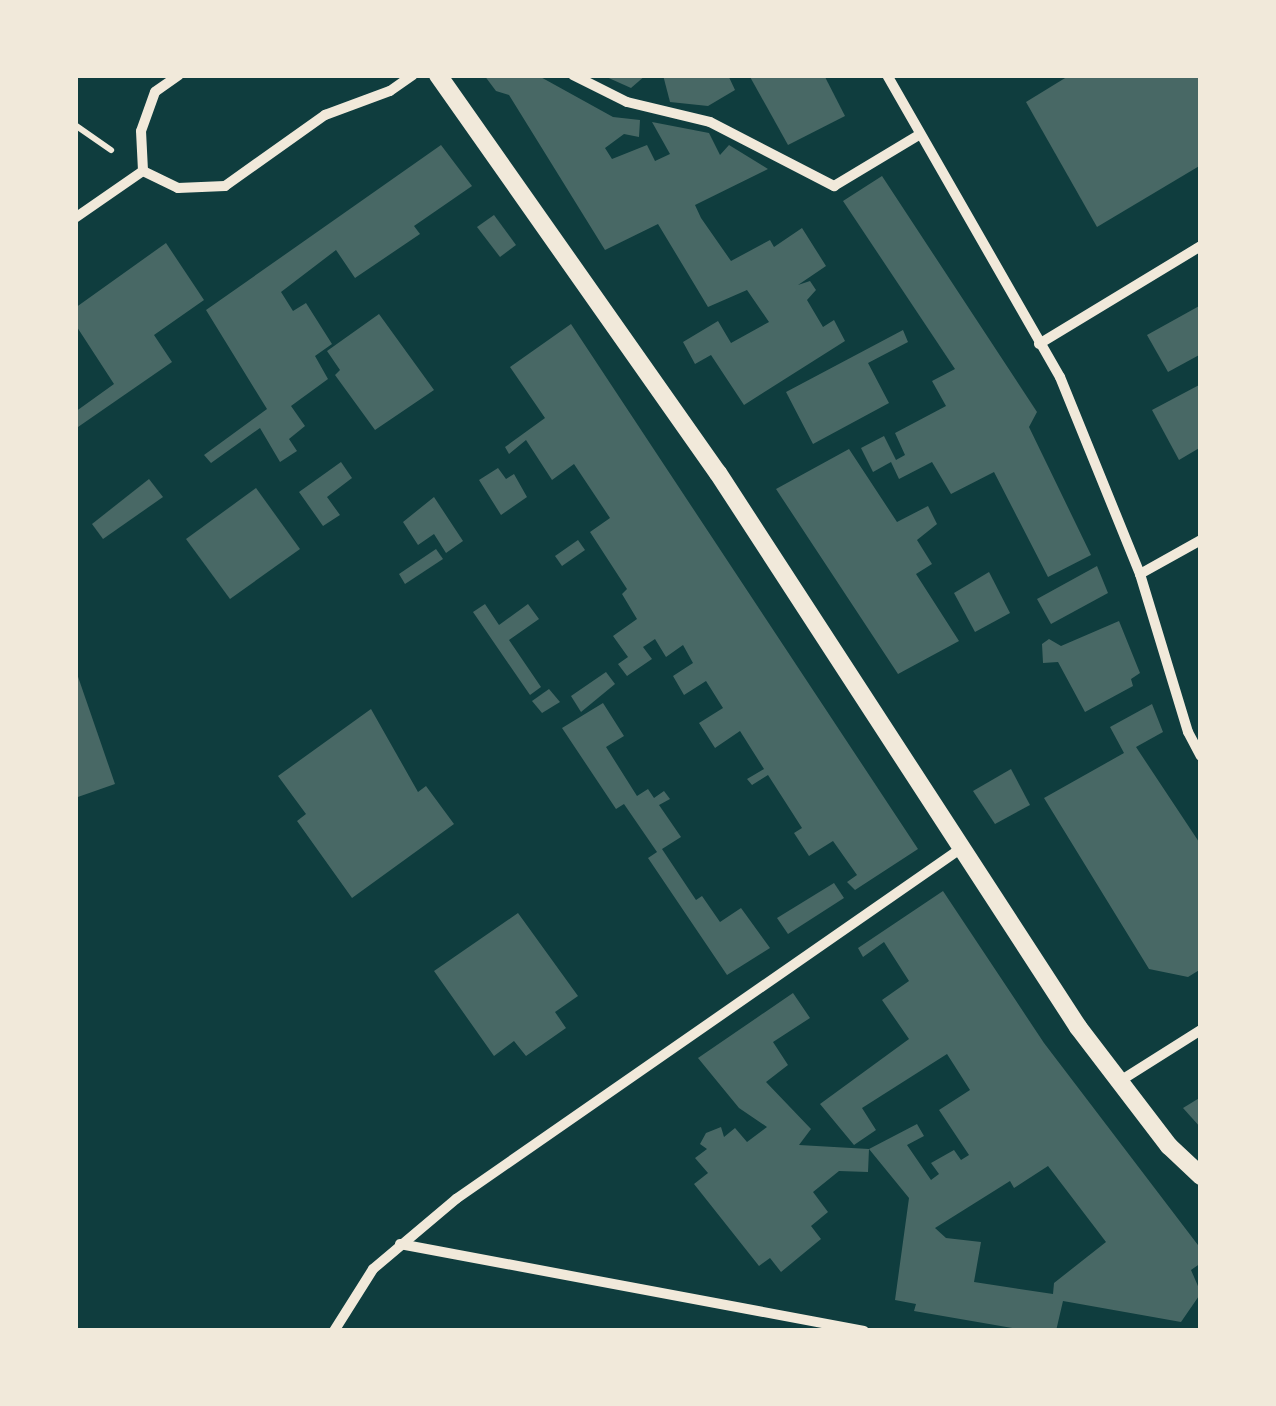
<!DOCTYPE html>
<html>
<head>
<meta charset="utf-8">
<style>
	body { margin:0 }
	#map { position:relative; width:1276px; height:1406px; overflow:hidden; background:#0f3d3e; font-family:"Zilla Slab",serif }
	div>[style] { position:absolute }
	.building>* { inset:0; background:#486865 }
	.path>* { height:6px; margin:-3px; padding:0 3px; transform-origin:3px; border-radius:3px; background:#f1e9da }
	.minor>* { height:10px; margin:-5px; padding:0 5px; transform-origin:5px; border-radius:5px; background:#f1e9da }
	.tertiary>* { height:18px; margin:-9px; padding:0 9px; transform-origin:9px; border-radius:9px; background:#f1e9da }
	span { translate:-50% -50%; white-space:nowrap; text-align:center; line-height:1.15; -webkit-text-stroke:9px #f1e9da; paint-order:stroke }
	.frame { position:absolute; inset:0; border:78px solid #f1e9da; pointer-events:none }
</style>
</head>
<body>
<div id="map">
	<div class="building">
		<div style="clip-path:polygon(484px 75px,537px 75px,613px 117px,640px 120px,639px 137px,624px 134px,605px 148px,612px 159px,647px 145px,655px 161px,670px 154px,652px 122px,709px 133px,720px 155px,729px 145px,768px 169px,695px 205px,701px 218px,731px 261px,770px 240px,774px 247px,802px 228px,826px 266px,798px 285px,810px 281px,816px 290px,807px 300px,823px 327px,834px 320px,845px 341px,744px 405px,711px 355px,695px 364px,683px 342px,718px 321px,731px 343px,769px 322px,747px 290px,708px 307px,658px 224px,605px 250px,509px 95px,496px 91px)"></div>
		<div style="clip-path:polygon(602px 75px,646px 75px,631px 88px)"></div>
		<div style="clip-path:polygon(663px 75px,728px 75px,735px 90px,708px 106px,670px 102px)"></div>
		<div style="clip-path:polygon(749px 75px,824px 75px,845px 116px,788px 145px)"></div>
		<div style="clip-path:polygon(1070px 75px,1201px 75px,1201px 165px,1097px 227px,1026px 102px)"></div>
		<div style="clip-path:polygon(441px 145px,472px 186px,414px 226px,420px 234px,355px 278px,336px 250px,281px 292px,293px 311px,306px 303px,332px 344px,315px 356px,328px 379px,291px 406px,305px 426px,289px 439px,297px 451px,280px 462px,260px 428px,211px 463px,204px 455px,267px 409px,206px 310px)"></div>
		<div style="clip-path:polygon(882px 176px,1037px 412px,1029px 427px,1091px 555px,1048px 577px,994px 472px,951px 494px,932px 462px,899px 479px,891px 462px,873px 472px,861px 448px,884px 436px,896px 460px,905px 455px,895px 433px,946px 406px,932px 381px,955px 369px,843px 201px)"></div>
		<div style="clip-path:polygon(494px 215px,516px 245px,500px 257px,477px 227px)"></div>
		<div style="clip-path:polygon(166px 243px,204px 300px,154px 335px,172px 362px,78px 427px,75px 412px,114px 384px,75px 324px,75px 308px)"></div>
		<div style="clip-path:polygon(1201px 305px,1201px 354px,1168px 372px,1147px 335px)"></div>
		<div style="clip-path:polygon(379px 314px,434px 390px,375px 430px,335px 375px,340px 370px,327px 351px)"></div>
		<div style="clip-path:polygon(571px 324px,918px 849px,855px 890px,847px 882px,857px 875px,833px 841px,809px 856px,794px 833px,802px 828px,768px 775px,752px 785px,747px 779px,764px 769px,740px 731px,715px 748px,699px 723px,723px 708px,706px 681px,684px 695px,673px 676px,693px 663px,683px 645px,666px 657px,655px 639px,643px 647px,652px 659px,627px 676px,618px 664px,628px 657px,613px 636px,637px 619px,622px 594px,627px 589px,590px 532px,610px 518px,574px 464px,552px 480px,526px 440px,509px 454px,505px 447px,545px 418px,510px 367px)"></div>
		<div style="clip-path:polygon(903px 330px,908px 342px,868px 363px,889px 403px,813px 444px,786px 392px)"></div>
		<div style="clip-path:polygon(1201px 384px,1201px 447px,1179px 460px,1152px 410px)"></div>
		<div style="clip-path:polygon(849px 449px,897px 522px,928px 506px,937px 524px,917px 540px,932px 564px,916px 574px,959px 641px,898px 674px,776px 489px)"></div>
		<div style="clip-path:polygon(341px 462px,352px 478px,327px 497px,340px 515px,323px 526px,299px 492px)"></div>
		<div style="clip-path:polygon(498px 468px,506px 479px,514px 474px,527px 497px,501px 515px,479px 480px)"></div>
		<div style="clip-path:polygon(149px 479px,163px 497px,103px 539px,92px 524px)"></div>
		<div style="clip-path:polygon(256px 488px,300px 549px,230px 599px,186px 539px)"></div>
		<div style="clip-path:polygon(434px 497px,463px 541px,446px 553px,434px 534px,418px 545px,403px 522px)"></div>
		<div style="clip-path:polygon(578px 540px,585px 550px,562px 566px,555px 556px)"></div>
		<div style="clip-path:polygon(436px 549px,443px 559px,405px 584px,399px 574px)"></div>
		<div style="clip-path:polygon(1097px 566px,1108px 593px,1051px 624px,1037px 599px)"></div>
		<div style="clip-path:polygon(989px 572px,1010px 613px,975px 632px,954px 593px)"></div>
		<div style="clip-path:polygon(485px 604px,499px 625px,528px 604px,539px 619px,509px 640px,541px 687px,530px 695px,473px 612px)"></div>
		<div style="clip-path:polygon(1119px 621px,1140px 673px,1131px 679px,1133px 686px,1085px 712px,1058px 662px,1043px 663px,1042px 644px,1049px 639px,1061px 646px)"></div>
		<div style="clip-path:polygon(75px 668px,115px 784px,75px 798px)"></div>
		<div style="clip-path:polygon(606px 672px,615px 684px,581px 712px,571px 696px)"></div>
		<div style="clip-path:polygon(549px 689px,560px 702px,542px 713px,532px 701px)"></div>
		<div style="clip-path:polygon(603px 703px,624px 736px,606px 747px,637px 796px,648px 789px,654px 798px,664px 791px,670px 799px,659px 805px,681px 837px,662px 849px,696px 900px,702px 896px,720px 922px,741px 908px,770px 948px,727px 975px,648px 858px,657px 852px,624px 804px,616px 809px,562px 728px)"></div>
		<div style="clip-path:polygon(1152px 704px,1163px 732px,1136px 747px,1201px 845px,1201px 969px,1188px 977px,1149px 969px,1044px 798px,1124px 753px,1110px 727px)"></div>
		<div style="clip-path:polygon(371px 709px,418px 792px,426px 786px,454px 824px,352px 898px,297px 821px,306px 814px,278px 776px)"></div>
		<div style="clip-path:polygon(1011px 769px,1030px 805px,995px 824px,973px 791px)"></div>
		<div style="clip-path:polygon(834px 883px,844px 898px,788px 934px,777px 918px)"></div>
		<div style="clip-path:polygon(evenodd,943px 891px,1044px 1043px,1201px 1249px,1201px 1263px,1191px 1270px,1201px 1293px,1181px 1322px,1063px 1301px,1056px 1331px,1030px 1331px,914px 1311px,916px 1304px,895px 1300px,909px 1198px,869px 1149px,917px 1124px,924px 1136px,907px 1145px,931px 1180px,939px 1174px,931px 1163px,954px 1150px,961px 1160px,969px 1155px,939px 1110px,970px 1090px,947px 1054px,862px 1108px,876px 1130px,854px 1145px,820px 1104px,909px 1039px,882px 1000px,909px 981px,884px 942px,863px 957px,858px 948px,943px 891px,1048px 1166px,1106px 1242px,1054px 1283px,1053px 1294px,974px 1282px,981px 1242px,946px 1238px,935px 1228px,1010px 1181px,1014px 1188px,1048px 1166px)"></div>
		<div style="clip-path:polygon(518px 913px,578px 996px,555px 1012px,566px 1028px,526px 1056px,514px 1041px,494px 1056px,434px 971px)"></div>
		<div style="clip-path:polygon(793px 993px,810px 1018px,773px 1042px,788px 1065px,766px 1082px,811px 1129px,799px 1145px,869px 1149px,868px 1172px,839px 1171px,813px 1192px,828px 1212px,811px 1226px,821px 1239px,781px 1272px,770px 1258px,759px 1266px,694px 1184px,708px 1173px,695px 1158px,707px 1149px,700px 1144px,706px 1133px,721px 1127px,724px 1137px,735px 1128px,747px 1142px,767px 1127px,739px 1108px,698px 1058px)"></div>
		<div style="clip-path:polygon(1201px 1097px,1201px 1128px,1183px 1108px)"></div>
	</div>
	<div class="path">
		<div style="left:75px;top:125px;width:44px;rotate:34.8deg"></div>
	</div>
	<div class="minor">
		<div style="left:179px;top:75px;width:29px;rotate:145deg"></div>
		<div style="left:155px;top:92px;width:41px;rotate:109.7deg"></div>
		<div style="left:141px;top:131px;width:40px;rotate:87.1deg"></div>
		<div style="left:143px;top:171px;width:39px;rotate:26deg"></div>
		<div style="left:178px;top:188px;width:47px;rotate:-2.4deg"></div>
		<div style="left:225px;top:186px;width:123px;rotate:-35.4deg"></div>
		<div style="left:325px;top:115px;width:69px;rotate:-20.3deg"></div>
		<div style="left:390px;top:91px;width:28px;rotate:-35deg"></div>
		<div style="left:573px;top:75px;width:60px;rotate:26.6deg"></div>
		<div style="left:627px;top:102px;width:85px;rotate:13.5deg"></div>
		<div style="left:710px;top:122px;width:140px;rotate:27.3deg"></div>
		<div style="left:834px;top:186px;width:99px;rotate:-31deg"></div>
		<div style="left:887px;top:75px;width:348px;rotate:60.2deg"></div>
		<div style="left:1060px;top:377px;width:213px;rotate:67.9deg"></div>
		<div style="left:1140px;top:574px;width:165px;rotate:73.1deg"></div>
		<div style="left:1188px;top:732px;width:27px;rotate:62deg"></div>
		<div style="left:75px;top:218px;width:83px;rotate:-34.7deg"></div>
		<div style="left:1039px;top:344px;width:189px;rotate:-31.2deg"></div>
		<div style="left:1140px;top:574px;width:70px;rotate:-29.1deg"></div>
		<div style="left:1120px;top:1081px;width:96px;rotate:-32.2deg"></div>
		<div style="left:400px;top:1244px;width:472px;rotate:10.6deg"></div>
		<div style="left:334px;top:1331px;width:73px;rotate:-57.8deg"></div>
		<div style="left:373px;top:1269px;width:109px;rotate:-40.1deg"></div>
		<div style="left:456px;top:1199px;width:617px;rotate:-34.77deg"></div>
	</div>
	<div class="tertiary">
		<div style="left:438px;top:75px;width:487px;rotate:54.9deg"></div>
		<div style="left:718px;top:473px;width:661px;rotate:56.98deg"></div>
		<div style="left:1078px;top:1027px;width:150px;rotate:52.6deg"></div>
		<div style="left:1169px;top:1146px;width:44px;rotate:43.2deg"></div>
	</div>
	<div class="frame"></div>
</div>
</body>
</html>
